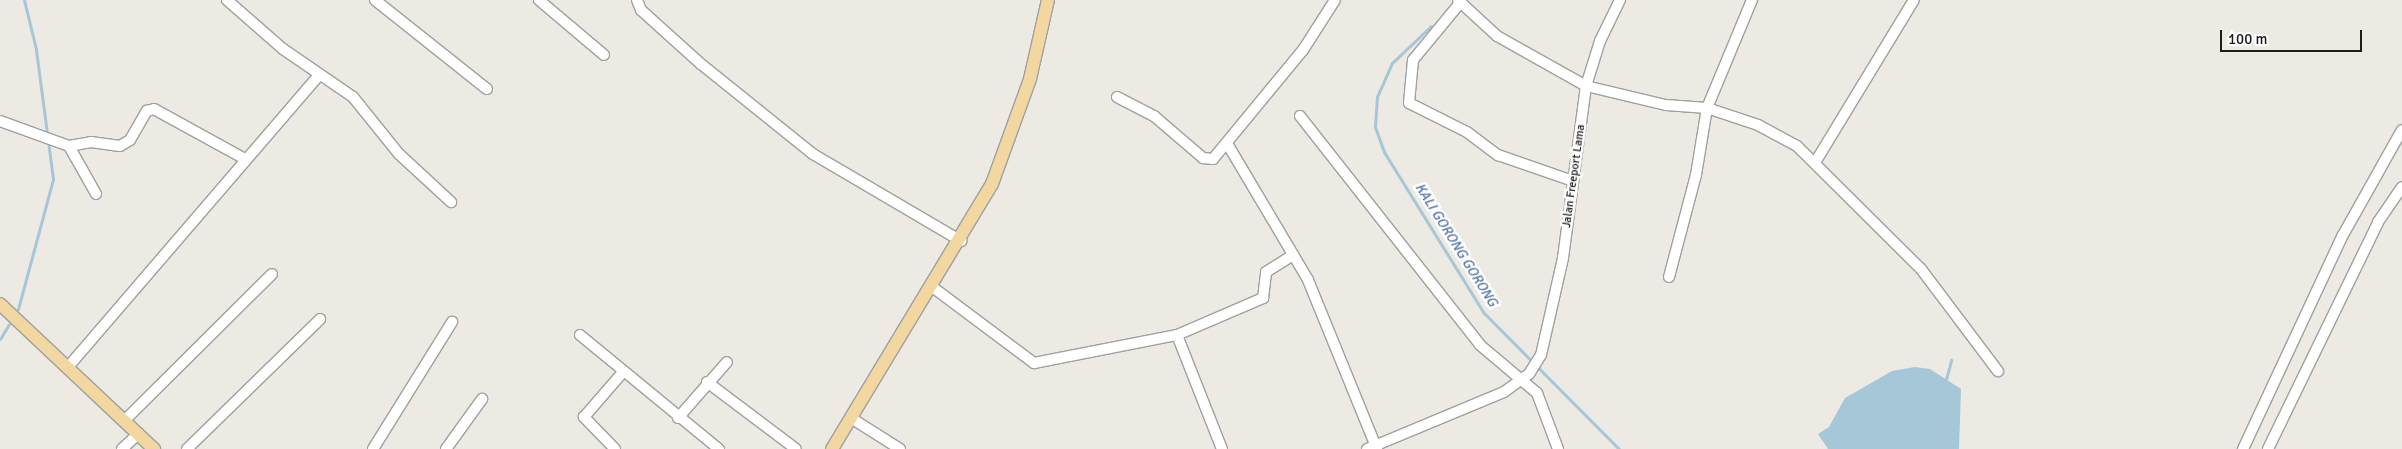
<!DOCTYPE html>
<html>
<head>
<meta charset="utf-8">
<style>
	body { margin:0 }
	#map { position:relative; width:2402px; height:449px; overflow:hidden; background:#eceae2; font-family:Signika,sans-serif }
	div>[style] { position:absolute }
	.water>* { inset:0; background:#a6c7d7 }
	.stream>* { height:3px; margin:-1.5px; padding:0 1.5px; transform-origin:1.5px; border-radius:1.5px; background:#a6c7d7 }
	.roads { filter:drop-shadow(1px 0 #a0a0a0) drop-shadow(-1px 0 #a0a0a0) drop-shadow(0 1px #a0a0a0) drop-shadow(0 -1px #a0a0a0) }
	.minor>* { height:10px; margin:-5px; padding:0 5px; transform-origin:5px; border-radius:5px; background:#fff }
	.major>* { height:12px; margin:-6px; padding:0 6px; transform-origin:6px; border-radius:6px; background:#f3d7a1 }
	span { translate:-50% -50%; white-space:nowrap; text-align:center; line-height:1.15; -webkit-text-stroke:5px #fff; paint-order:stroke }
	.street-label { font-size:12px; color:#1c1c1c }
	.water-label { font-size:14px; color:#5273a2; font-style:italic }
	.scale { position:absolute; left:2220px; top:30px; width:142px; height:22px; box-sizing:border-box; border:2px solid #1c1c1c; border-top:0; padding-left:6px; font-size:15px; line-height:18px; white-space:nowrap; color:#1c1c1c; -webkit-text-stroke:4px #fff; paint-order:stroke }
</style>
</head>
<body>
<div id="map">
	<div class="water">
		<div style="clip-path:polygon(1915px 367px,1930px 369px,1961px 389px,1959px 449px,1828px 449px,1818px 434px,1829px 427px,1845px 398px,1892px 371px)"></div>
	</div>
	<div class="stream">
		<div style="left:1431px;top:26px;width:54px;rotate:136.5deg"></div>
		<div style="left:1392px;top:63px;width:37px;rotate:114deg"></div>
		<div style="left:1377px;top:97px;width:30px;rotate:94deg"></div>
		<div style="left:1375px;top:127px;width:27px;rotate:70deg"></div>
		<div style="left:1384px;top:152px;width:190px;rotate:58.2deg"></div>
		<div style="left:1484px;top:313px;width:192px;rotate:45.2deg"></div>
		<div style="left:18px;top:309px;width:135px;rotate:-74.9deg"></div>
		<div style="left:53px;top:179px;width:131px;rotate:-97.5deg"></div>
		<div style="left:36px;top:49px;width:50px;rotate:-103.8deg"></div>
		<div style="left:0;top:339px;width:17px;rotate:-59deg"></div>
		<div style="left:1945px;top:383px;width:24px;rotate:-75deg"></div>
	</div>
	<div class="roads">
		<div class="minor">
			<div style="left:227px;top:0;width:74px;rotate:41.2deg"></div>
			<div style="left:283px;top:49px;width:85px;rotate:34.4deg"></div>
			<div style="left:353px;top:97px;width:73px;rotate:51.1deg"></div>
			<div style="left:399px;top:154px;width:71px;rotate:42.7deg"></div>
			<div style="left:375px;top:0;width:143px;rotate:38.5deg"></div>
			<div style="left:539px;top:0;width:85px;rotate:40.2deg"></div>
			<div style="left:637px;top:0;width:11px;rotate:68deg"></div>
			<div style="left:641px;top:10px;width:81px;rotate:42deg"></div>
			<div style="left:701px;top:64px;width:144px;rotate:38.8deg"></div>
			<div style="left:813px;top:154px;width:172px;rotate:30.4deg"></div>
			<div style="left:1458px;top:0;width:53px;rotate:42.7deg"></div>
			<div style="left:1497px;top:36px;width:102px;rotate:29.3deg"></div>
			<div style="left:1586px;top:86px;width:82px;rotate:13.4deg"></div>
			<div style="left:1666px;top:105px;width:41px;rotate:4.2deg"></div>
			<div style="left:1707px;top:108px;width:54px;rotate:18.4deg"></div>
			<div style="left:1758px;top:125px;width:44px;rotate:28.3deg"></div>
			<div style="left:1797px;top:146px;width:175px;rotate:44.8deg"></div>
			<div style="left:1921px;top:269px;width:128px;rotate:53deg"></div>
			<div style="left:1460px;top:3px;width:74px;rotate:129.5deg"></div>
			<div style="left:1413px;top:60px;width:43px;rotate:95.3deg"></div>
			<div style="left:1409px;top:103px;width:65px;rotate:26.6deg"></div>
			<div style="left:1467px;top:132px;width:39px;rotate:37deg"></div>
			<div style="left:1498px;top:155px;width:79px;rotate:19.1deg"></div>
			<div style="left:1117px;top:97px;width:42px;rotate:27.2deg"></div>
			<div style="left:1154px;top:116px;width:65px;rotate:40.6deg"></div>
			<div style="left:1203px;top:158px;width:10px;rotate:6deg"></div>
			<div style="left:1213px;top:159px;width:141px;rotate:-50.5deg"></div>
			<div style="left:1303px;top:50px;width:59px;rotate:-57.4deg"></div>
			<div style="left:1300px;top:116px;width:291px;rotate:51.8deg"></div>
			<div style="left:1480px;top:345px;width:75px;rotate:40.1deg"></div>
			<div style="left:1537px;top:393px;width:60px;rotate:69.4deg"></div>
			<div style="left:0;top:121px;width:73px;rotate:19.9deg"></div>
			<div style="left:69px;top:146px;width:22px;rotate:-10deg"></div>
			<div style="left:91px;top:142px;width:29px;rotate:8deg"></div>
			<div style="left:120px;top:146px;width:12px;rotate:-31deg"></div>
			<div style="left:130px;top:140px;width:34px;rotate:-60deg"></div>
			<div style="left:147px;top:111px;width:7px;rotate:-16deg"></div>
			<div style="left:154px;top:109px;width:102px;rotate:28.8deg"></div>
			<div style="left:1228px;top:145px;width:157px;rotate:59.3deg"></div>
			<div style="left:1308px;top:280px;width:183px;rotate:67.8deg"></div>
			<div style="left:69px;top:146px;width:55px;rotate:60.6deg"></div>
			<div style="left:1816px;top:161px;width:188px;rotate:-58.7deg"></div>
			<div style="left:1669px;top:277px;width:106px;rotate:-75.2deg"></div>
			<div style="left:1696px;top:175px;width:68px;rotate:-80.7deg"></div>
			<div style="left:1707px;top:108px;width:117px;rotate:-67.4deg"></div>
			<div style="left:931px;top:286px;width:129px;rotate:36.8deg"></div>
			<div style="left:1034px;top:363px;width:146px;rotate:-11.1deg"></div>
			<div style="left:1177px;top:335px;width:123px;rotate:68.5deg"></div>
			<div style="left:580px;top:335px;width:180px;rotate:39.4deg"></div>
			<div style="left:1177px;top:335px;width:94px;rotate:-23.3deg"></div>
			<div style="left:1263px;top:298px;width:26px;rotate:-83deg"></div>
			<div style="left:1266px;top:272px;width:32px;rotate:-32deg"></div>
			<div style="left:68px;top:367px;width:385px;rotate:-49.3deg"></div>
			<div style="left:707px;top:382px;width:111px;rotate:37deg"></div>
			<div style="left:678px;top:418px;width:74px;rotate:-48.8deg"></div>
			<div style="left:851px;top:418px;width:58px;rotate:32.3deg"></div>
			<div style="left:125px;top:420px;width:207px;rotate:-44.8deg"></div>
			<div style="left:122px;top:449px;width:23px;rotate:-43deg"></div>
			<div style="left:187px;top:449px;width:186px;rotate:-44.3deg"></div>
			<div style="left:373px;top:449px;width:150px;rotate:-58.1deg"></div>
			<div style="left:446px;top:449px;width:62px;rotate:-54.2deg"></div>
			<div style="left:615px;top:449px;width:45px;rotate:-134.1deg"></div>
			<div style="left:584px;top:417px;width:60px;rotate:-49.1deg"></div>
			<div style="left:1367px;top:449px;width:148px;rotate:-22.6deg"></div>
			<div style="left:1504px;top:392px;width:31px;rotate:-36deg"></div>
			<div style="left:1529px;top:374px;width:22px;rotate:-58deg"></div>
			<div style="left:1541px;top:355px;width:99px;rotate:-77.2deg"></div>
			<div style="left:1563px;top:258px;width:174px;rotate:-82.4deg"></div>
			<div style="left:1586px;top:86px;width:47px;rotate:-72.7deg"></div>
			<div style="left:1600px;top:41px;width:46px;rotate:-64deg"></div>
			<div style="left:2243px;top:449px;width:236px;rotate:-65deg"></div>
			<div style="left:2343px;top:235px;width:120px;rotate:-60.7deg"></div>
			<div style="left:2268px;top:449px;width:252px;rotate:-64.1deg"></div>
			<div style="left:2378px;top:222px;width:42px;rotate:-55.6deg"></div>
		</div>
		<div class="major">
			<div style="left:0;top:304px;width:212px;rotate:43.3deg"></div>
			<div style="left:832px;top:449px;width:310px;rotate:-58.9deg"></div>
			<div style="left:992px;top:184px;width:112px;rotate:-70.1deg"></div>
			<div style="left:1030px;top:79px;width:81px;rotate:-77.2deg"></div>
		</div>
	</div>
	<div class="street-label">
		<span style="left:1574px;top:176px;rotate:-82deg">Jalan Freeport Lama</span>
	</div>
	<div class="water-label">
		<span style="left:1456px;top:245px;rotate:58deg">KALI GORONG GORONG</span>
	</div>
	<div class="scale">100 m</div>
</div>
</body>
</html>
